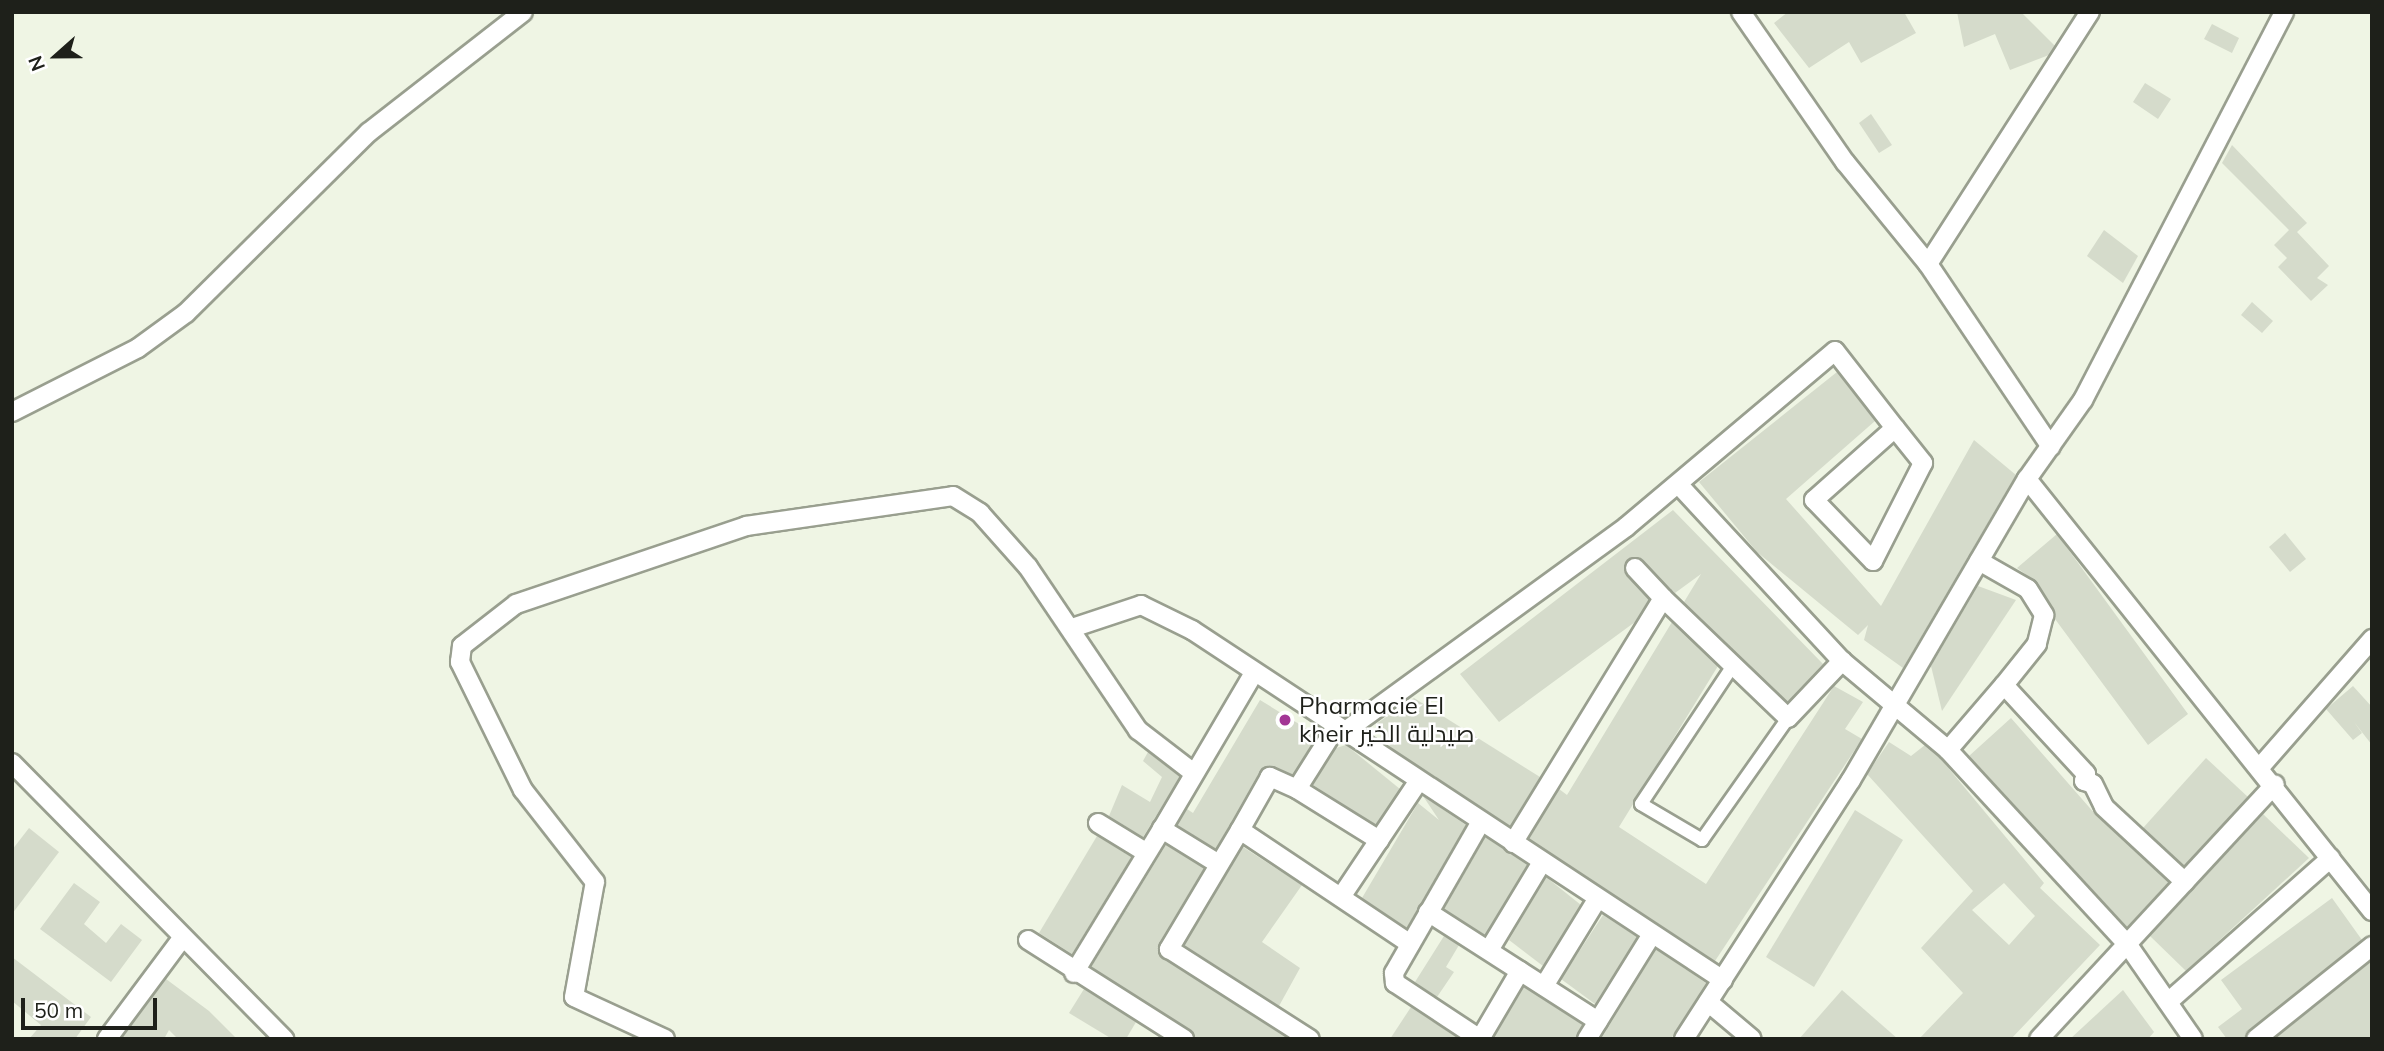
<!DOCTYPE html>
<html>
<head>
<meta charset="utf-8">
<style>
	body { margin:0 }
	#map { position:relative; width:2384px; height:1051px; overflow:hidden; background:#eff5e4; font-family:Mulish,Cairo,sans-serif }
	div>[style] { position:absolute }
	.building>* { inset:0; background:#d5dbcb }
	.roads { filter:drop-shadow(2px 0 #999f8f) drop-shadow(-2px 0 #999f8f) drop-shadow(0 2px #999f8f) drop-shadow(0 -2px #999f8f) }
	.pedestrian>* { height:12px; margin:-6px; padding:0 6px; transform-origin:6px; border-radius:6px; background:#fff }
	.minor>* { height:18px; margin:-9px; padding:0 9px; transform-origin:9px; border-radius:9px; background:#fff }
	.dots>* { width:19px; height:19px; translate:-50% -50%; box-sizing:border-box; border:4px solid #fff; border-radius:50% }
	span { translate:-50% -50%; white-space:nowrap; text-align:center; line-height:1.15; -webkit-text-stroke:5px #fff; paint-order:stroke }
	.poi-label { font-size:24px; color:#1e201a }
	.left { translate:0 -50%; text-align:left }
	.frame { position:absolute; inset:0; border:14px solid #1e201a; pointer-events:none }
	.north { position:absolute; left:21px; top:21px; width:70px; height:70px; -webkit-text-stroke:5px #fff; paint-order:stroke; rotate:249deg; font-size:19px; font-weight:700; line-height:28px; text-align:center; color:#1e201a }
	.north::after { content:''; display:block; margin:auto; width:24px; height:32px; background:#1e201a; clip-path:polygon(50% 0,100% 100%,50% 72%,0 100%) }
	.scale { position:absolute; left:21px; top:998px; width:136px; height:32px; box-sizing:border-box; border:4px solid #1e201a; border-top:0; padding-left:9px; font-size:21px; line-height:24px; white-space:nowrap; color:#1e201a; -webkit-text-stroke:5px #fff; paint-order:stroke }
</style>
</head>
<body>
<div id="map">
	<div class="building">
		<div style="clip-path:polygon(1788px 12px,1904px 12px,1916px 33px,1861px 63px,1849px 42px,1809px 68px,1774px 23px)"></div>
		<div style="clip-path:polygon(1957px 12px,2021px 12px,2055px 46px,2049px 55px,2010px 70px,1995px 34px,1964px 47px)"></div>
		<div style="clip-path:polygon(2212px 24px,2239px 38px,2232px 53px,2204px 39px)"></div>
		<div style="clip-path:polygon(2145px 83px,2171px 99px,2158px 119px,2133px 102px)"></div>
		<div style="clip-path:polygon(1871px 114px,1892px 145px,1879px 153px,1859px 123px)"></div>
		<div style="clip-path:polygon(2232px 145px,2307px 223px,2297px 232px,2329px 266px,2317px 278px,2328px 285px,2311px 301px,2278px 267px,2287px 258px,2274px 245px,2289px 230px,2222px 163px)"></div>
		<div style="clip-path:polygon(2104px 230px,2138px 256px,2123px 283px,2087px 256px)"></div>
		<div style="clip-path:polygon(2252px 302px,2273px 321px,2262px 333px,2241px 315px)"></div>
		<div style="clip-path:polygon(1837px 372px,1875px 421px,1786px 499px,1881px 606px,1974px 440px,2016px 475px,1903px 668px,1864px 640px,1868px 625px,1858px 635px,1757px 552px,1699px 482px)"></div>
		<div style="clip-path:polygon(1673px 510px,1823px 664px,1787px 702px,1684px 602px,1701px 574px,1675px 593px,1633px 557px,1624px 571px,1649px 599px,1635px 622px,1499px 722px,1460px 674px)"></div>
		<div style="clip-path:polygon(2285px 533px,2306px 559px,2290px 572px,2269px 547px)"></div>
		<div style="clip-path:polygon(2057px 534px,2188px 714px,2148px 745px,2055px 619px,2038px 583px,2017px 568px)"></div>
		<div style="clip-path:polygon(1978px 586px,2016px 600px,1942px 711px,1931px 666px)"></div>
		<div style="clip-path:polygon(1672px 622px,1718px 666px,1619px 827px,1706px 884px,1834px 686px,1863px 702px,1845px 729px,1862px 739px,1715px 961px,1529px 839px,1559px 789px,1567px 795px)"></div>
		<div style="clip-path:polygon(2353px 686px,2372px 707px,2372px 745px,2354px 722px,2362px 733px,2353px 740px,2326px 709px)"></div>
		<div style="clip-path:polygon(1414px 698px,1540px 777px,1510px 826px,1391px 748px,1376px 724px)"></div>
		<div style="clip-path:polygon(1260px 700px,1317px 735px,1293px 775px,1270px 766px,1260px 771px,1216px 849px,1177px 825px,1187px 809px,1193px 813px)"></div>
		<div style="clip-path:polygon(2011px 718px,2096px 815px,2169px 882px,2127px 927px,1969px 756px)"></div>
		<div style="clip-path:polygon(evenodd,1889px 742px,1911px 756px,1925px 745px,1940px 758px,2044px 883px,2040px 888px,2100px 945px,2011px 1039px,1919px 1039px,1963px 993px,1921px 948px,1973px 891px,1867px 774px,1889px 742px,2004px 883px,2035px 916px,2009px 945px,1972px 910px,2004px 883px)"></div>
		<div style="clip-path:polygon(1346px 745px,1400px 789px,1376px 825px,1313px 785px,1336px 748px)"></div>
		<div style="clip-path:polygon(1148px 752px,1180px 777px,1143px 837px,1109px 816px,1122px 785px,1150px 802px,1162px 777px,1143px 761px)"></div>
		<div style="clip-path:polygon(2206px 758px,2248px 797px,2184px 866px,2143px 828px)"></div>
		<div style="clip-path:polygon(1423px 796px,1466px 825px,1407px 928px,1362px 898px,1418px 803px,1439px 820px)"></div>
		<div style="clip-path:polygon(1855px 810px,1903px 840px,1814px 987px,1766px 957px)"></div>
		<div style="clip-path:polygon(2263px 814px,2309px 858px,2186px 971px,2150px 936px)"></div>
		<div style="clip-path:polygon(29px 828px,59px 852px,12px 914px,12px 850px)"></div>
		<div style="clip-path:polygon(1097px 836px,1132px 857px,1072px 954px,1039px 933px)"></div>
		<div style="clip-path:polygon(1485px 837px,1527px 865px,1485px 935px,1444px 909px)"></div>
		<div style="clip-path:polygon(1166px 845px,1204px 868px,1159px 943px,1159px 955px,1288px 1039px,1198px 1039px,1091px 967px)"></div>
		<div style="clip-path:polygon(1243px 847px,1302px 885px,1262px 942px,1300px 968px,1279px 1006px,1184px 945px)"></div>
		<div style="clip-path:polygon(1546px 877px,1581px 905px,1543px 966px,1509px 940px)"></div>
		<div style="clip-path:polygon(74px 883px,100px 902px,84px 924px,106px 943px,121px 924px,142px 940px,111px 982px,40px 929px)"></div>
		<div style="clip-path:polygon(2332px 898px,2362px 940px,2245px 1039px,2227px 1039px,2218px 1027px,2242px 1009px,2221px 980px)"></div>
		<div style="clip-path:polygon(1603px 915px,1637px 937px,1595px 1004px,1561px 979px)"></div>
		<div style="clip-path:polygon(1444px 936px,1459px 945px,1446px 967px,1454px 972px,1437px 997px,1415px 982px)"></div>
		<div style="clip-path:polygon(1656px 949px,1706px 983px,1671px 1039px,1601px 1039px)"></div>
		<div style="clip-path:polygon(12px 957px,91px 1017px,75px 1039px,29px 1039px,41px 1025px,12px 1001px)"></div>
		<div style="clip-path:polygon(2372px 961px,2372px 1039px,2274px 1039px)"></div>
		<div style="clip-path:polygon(166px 979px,209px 1011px,237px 1039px,178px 1039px,169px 1030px,164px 1039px,121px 1039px)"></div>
		<div style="clip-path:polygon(1524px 987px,1583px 1025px,1576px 1039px,1493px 1039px)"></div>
		<div style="clip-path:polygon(1084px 989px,1136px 1022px,1126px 1039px,1112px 1039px,1069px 1013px)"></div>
		<div style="clip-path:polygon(1842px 990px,1898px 1039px,1799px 1039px)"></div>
		<div style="clip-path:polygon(2123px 990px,2154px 1032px,2148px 1039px,2070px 1039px)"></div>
		<div style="clip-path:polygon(1411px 1007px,1459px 1039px,1390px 1039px)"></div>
	</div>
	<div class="roads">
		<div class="pedestrian">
			<div style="left:1734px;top:664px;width:168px;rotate:123.6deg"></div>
			<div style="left:1641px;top:804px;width:71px;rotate:30.5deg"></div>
			<div style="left:1702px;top:840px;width:149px;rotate:-54.8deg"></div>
		</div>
		<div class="minor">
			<div style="left:1741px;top:12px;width:183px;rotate:55.3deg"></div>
			<div style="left:1845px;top:162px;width:132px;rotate:50.9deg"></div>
			<div style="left:1928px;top:264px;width:300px;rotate:-57.3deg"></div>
			<div style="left:1928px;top:264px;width:220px;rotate:56.1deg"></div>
			<div style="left:12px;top:412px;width:141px;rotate:-26.9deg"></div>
			<div style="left:138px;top:348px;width:59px;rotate:-36.1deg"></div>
			<div style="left:186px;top:313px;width:257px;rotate:-44.7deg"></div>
			<div style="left:369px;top:132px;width:195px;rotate:-37.9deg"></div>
			<div style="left:2027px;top:479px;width:553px;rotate:51.39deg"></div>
			<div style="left:1679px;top:485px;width:240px;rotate:47.2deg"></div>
			<div style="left:1842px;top:661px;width:138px;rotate:40deg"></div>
			<div style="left:1948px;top:750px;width:265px;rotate:47.3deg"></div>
			<div style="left:2128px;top:945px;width:114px;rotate:55.3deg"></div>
			<div style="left:1979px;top:561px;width:56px;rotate:29.7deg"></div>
			<div style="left:2028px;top:589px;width:31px;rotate:58deg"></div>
			<div style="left:2044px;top:615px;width:30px;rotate:104deg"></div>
			<div style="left:2037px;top:644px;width:53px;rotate:128.8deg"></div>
			<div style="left:1663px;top:598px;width:173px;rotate:43.8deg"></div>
			<div style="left:1788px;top:718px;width:79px;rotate:-46.5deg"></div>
			<div style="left:1072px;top:628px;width:73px;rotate:-18.4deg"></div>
			<div style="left:1141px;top:605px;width:57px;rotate:26.1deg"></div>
			<div style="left:1192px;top:630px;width:636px;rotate:33.39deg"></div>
			<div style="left:1336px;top:727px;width:73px;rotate:122.2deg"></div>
			<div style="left:1297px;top:789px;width:30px;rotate:-156deg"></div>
			<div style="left:1270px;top:777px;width:61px;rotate:119.5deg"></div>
			<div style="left:1240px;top:830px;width:205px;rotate:33.8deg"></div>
			<div style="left:1344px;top:732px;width:349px;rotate:-36deg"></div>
			<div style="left:1626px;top:527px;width:273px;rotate:-40.1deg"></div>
			<div style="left:1835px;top:351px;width:98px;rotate:52.1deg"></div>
			<div style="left:1895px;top:428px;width:45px;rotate:51.3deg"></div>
			<div style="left:1923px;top:463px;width:110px;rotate:117deg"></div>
			<div style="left:1873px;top:561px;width:85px;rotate:-134deg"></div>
			<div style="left:1814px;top:500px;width:108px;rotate:-41.6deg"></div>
			<div style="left:1948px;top:750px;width:86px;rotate:-49.3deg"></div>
			<div style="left:2004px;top:685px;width:121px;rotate:47.3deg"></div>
			<div style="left:2086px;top:774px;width:7px;rotate:106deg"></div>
			<div style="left:2084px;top:781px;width:9px;rotate:18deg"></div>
			<div style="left:2093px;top:784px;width:25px;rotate:64deg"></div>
			<div style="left:2104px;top:807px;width:110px;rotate:42.8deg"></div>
			<div style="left:12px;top:763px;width:388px;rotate:45.4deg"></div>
			<div style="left:2261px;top:766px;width:169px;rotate:-48.8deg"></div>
			<div style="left:1297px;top:789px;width:97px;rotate:31.9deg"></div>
			<div style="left:1098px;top:823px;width:57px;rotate:31.5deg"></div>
			<div style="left:1240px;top:830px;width:139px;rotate:120.8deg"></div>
			<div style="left:1169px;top:949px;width:167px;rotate:32.6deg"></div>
			<div style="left:1513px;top:843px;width:287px;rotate:-58.5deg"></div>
			<div style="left:1663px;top:598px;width:41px;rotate:-133deg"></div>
			<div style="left:1217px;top:863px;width:65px;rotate:-148.3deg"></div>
			<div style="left:1162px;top:829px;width:181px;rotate:-59.5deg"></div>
			<div style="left:1341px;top:897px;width:138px;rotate:-56.2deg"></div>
			<div style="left:1428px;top:912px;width:202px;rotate:32.7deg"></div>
			<div style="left:1028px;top:940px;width:185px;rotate:32.4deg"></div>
			<div style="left:1489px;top:950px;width:103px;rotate:-58.9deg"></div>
			<div style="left:1074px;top:973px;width:169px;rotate:-58.6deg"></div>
			<div style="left:1544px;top:986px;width:103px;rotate:-58.5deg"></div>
			<div style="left:1708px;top:1002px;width:57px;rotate:40.1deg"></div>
			<div style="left:2168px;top:1002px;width:217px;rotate:-41.5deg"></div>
			<div style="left:107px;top:1039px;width:127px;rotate:-53.3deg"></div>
			<div style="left:665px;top:1039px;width:100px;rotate:-155.2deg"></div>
			<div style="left:574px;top:997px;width:117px;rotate:-79.7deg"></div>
			<div style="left:595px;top:882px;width:117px;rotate:-128deg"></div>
			<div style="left:523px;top:790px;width:143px;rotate:-116.2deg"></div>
			<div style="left:460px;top:662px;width:16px;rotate:-83deg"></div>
			<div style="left:462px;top:646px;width:68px;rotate:-37.9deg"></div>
			<div style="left:516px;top:604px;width:243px;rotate:-18.7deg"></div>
			<div style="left:746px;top:526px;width:209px;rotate:-8.2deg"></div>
			<div style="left:953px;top:496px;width:32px;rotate:32deg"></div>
			<div style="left:980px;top:513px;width:72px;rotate:48.4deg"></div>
			<div style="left:1028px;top:567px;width:197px;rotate:56deg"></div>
			<div style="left:1138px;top:730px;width:67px;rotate:37.7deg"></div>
			<div style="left:1480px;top:1039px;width:102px;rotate:-146.6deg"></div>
			<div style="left:1395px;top:983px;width:10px;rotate:-96deg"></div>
			<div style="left:1394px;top:973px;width:174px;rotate:-60.1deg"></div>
			<div style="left:1480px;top:1039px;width:79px;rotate:-59.5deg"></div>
			<div style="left:1587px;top:1039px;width:123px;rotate:-58.2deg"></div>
			<div style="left:1684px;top:1039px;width:308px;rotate:-57.2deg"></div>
			<div style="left:1851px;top:780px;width:349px;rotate:-59.7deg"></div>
			<div style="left:2027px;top:479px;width:97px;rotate:-54.7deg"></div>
			<div style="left:2083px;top:400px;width:437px;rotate:-62.6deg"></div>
			<div style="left:2039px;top:1039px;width:347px;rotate:-47.2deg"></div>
			<div style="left:2256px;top:1039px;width:149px;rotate:-38.7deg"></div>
		</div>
	</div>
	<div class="dots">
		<div style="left:1285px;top:720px;background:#a33695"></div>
	</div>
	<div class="poi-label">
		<span class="left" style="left:1299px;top:720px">Pharmacie El<br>kheir صيدلية الخير</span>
	</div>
	<div class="frame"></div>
	<div class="north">N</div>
	<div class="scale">50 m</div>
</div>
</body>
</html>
